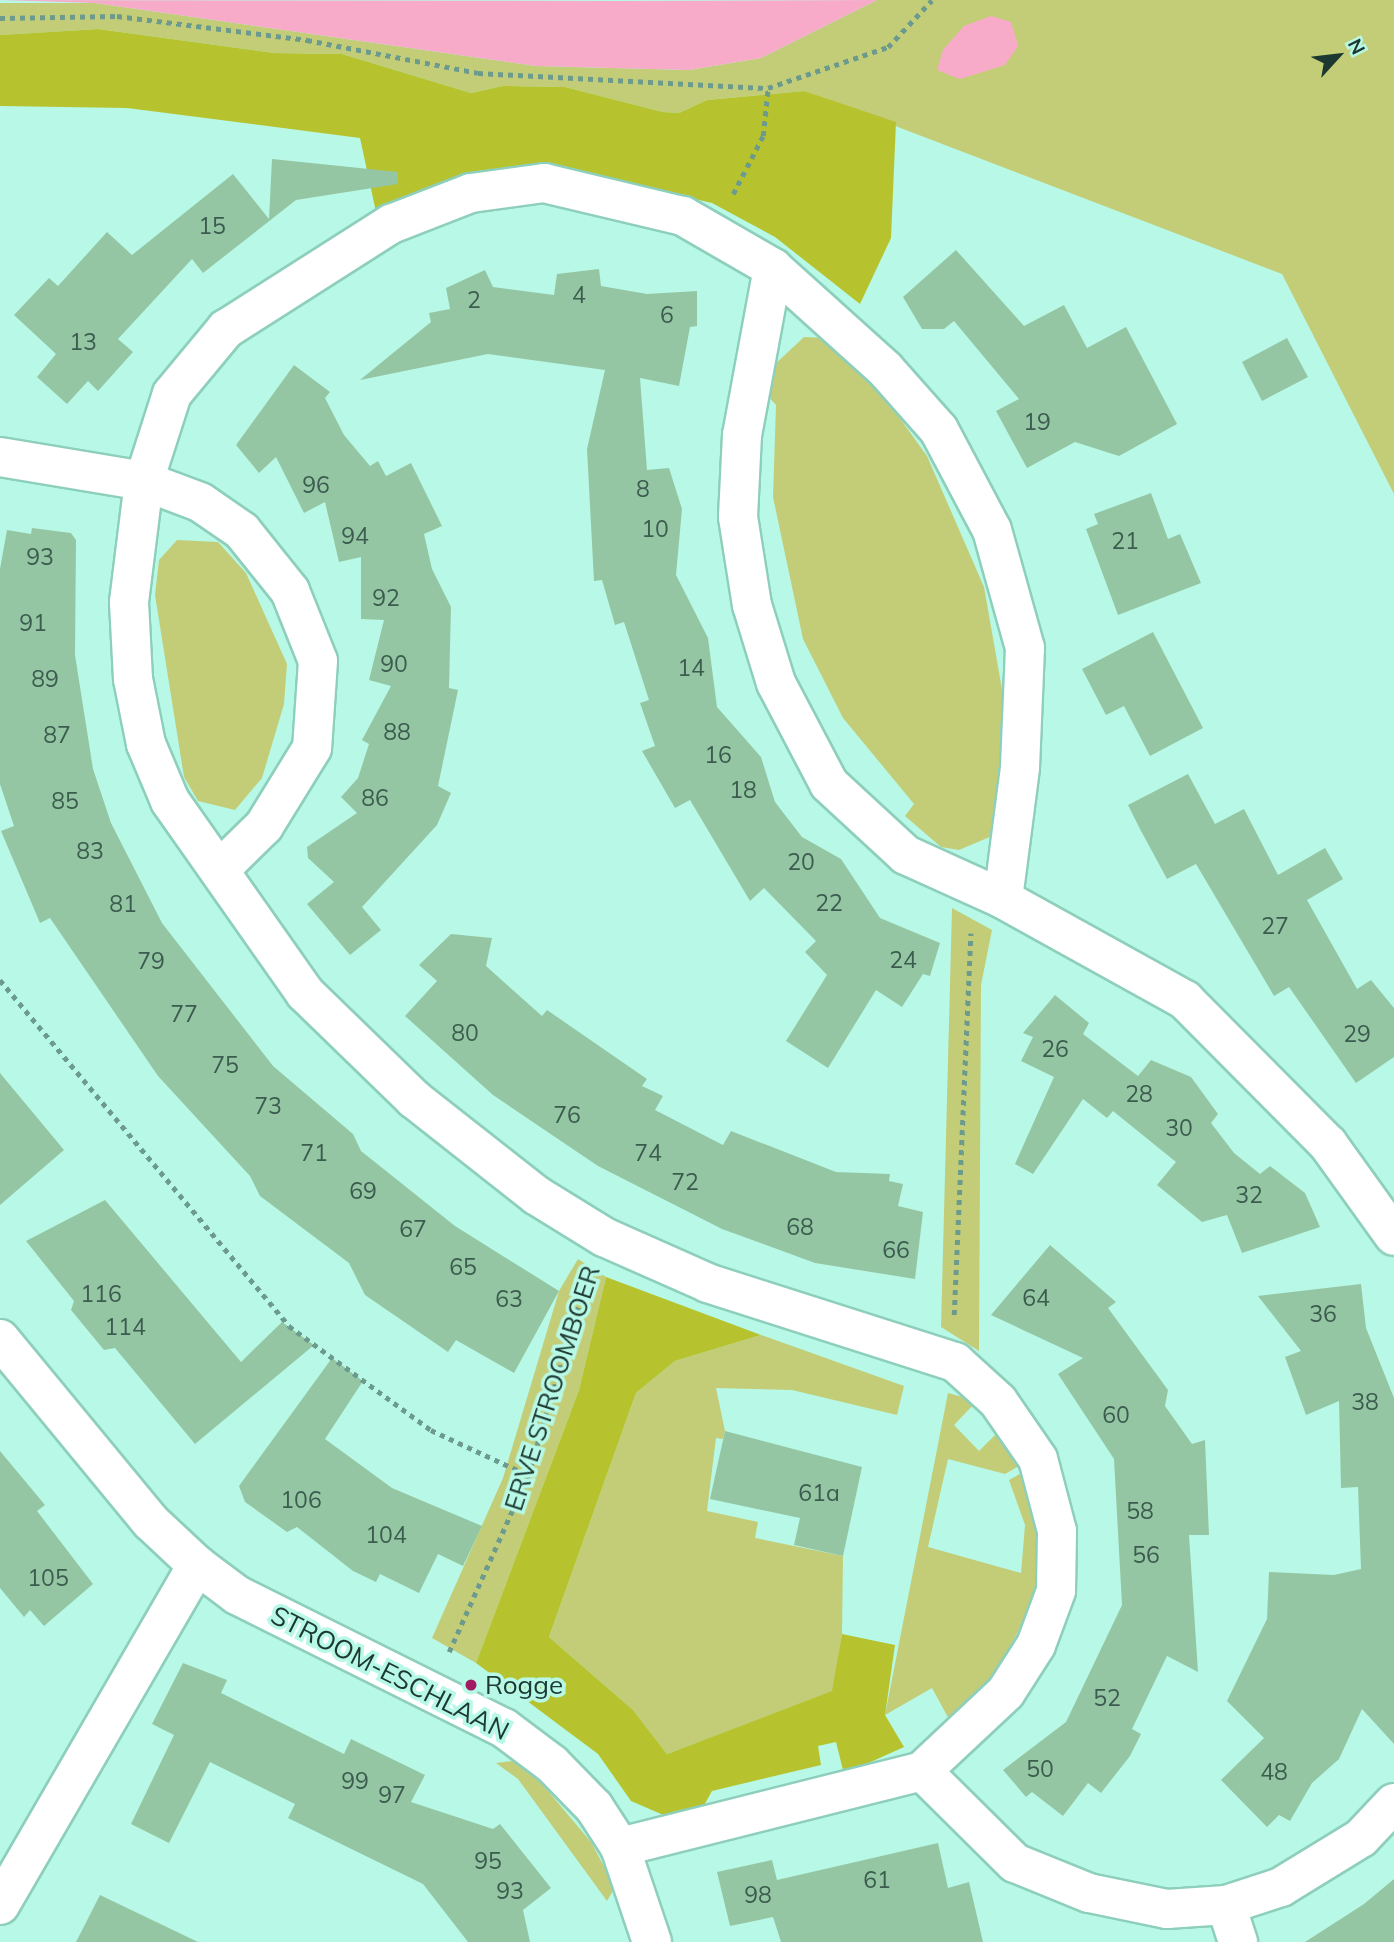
<!DOCTYPE html>
<html>
<head>
<meta charset="utf-8">
<style>
	body { margin:0 }
	#map { position:relative; width:1394px; height:1942px; overflow:hidden; background:#b7f9e6; font-family:Mulish,sans-serif }
	div>[style] { position:absolute }
	.green>* { inset:0; background:#c3cd78 }
	.forest>* { inset:0; background:#b7c32e }
	.water>* { inset:0; background:#f8abc9 }
	.building>* { inset:0; background:#95c6a4 }
	.path>* { height:4.5px; margin-top:-2.25px; transform-origin:0; background:repeating-linear-gradient(90deg,#6c9b8e 0 5px,transparent 0 10px) }
	.roads { filter:drop-shadow(2px 0 #8ecfbc) drop-shadow(-2px 0 #8ecfbc) drop-shadow(0 2px #8ecfbc) drop-shadow(0 -2px #8ecfbc) }
	.minor>* { height:38px; margin:-19px; padding:0 19px; transform-origin:19px; border-radius:19px; background:#fff }
	.tertiary>* { height:38px; margin:-19px; padding:0 19px; transform-origin:19px; border-radius:19px; background:#fff }
	.dots>* { width:19px; height:19px; translate:-50% -50%; box-sizing:border-box; border:4px solid #b7f9e6; border-radius:50% }
	span { translate:-50% -50%; white-space:nowrap; text-align:center; line-height:1.15; -webkit-text-stroke:7px #b7f9e6; paint-order:stroke }
	.number-label { font-size:23px; color:#3b5c4e }
	.number-label span { -webkit-text-stroke-width:0 }
	.street-label { font-size:26px; color:#1d3831 }
	.poi-label { font-size:26px; color:#1d3831 }
	.left { translate:0 -50%; text-align:left }
	.north { position:absolute; left:1303px; top:21px; width:70px; height:70px; -webkit-text-stroke:5px #b7f9e6; paint-order:stroke; rotate:63deg; font-size:19px; font-weight:700; line-height:28px; text-align:center; color:#1d3831 }
	.north::after { content:''; display:block; margin:auto; width:24px; height:32px; background:#1d3831; clip-path:polygon(50% 0,100% 100%,50% 72%,0 100%) }
</style>
</head>
<body>
<div id="map">
	<div class="green">
		<div style="clip-path:polygon(877px 0,1394px 0,1394px 494px,1282px 274px,804px 91px,707px 100px,679px 113px,663px 112px,565px 87px,503px 86px,471px 93px,342px 54px,274px 53px,98px 29px,0 35px,0 3px,95px 3px,536px 66px,689px 70px,761px 58px)"></div>
		<div style="clip-path:polygon(804px 337px,826px 338px,868px 374px,927px 456px,984px 587px,1009px 729px,992px 836px,959px 850px,941px 847px,905px 816px,914px 804px,843px 718px,803px 639px,773px 497px,776px 405px,764px 392px,773px 366px)"></div>
		<div style="clip-path:polygon(177px 540px,218px 542px,246px 573px,287px 664px,284px 704px,262px 778px,235px 810px,198px 801px,184px 777px,155px 595px,159px 560px)"></div>
		<div style="clip-path:polygon(952px 908px,992px 930px,981px 985px,979px 1351px,941px 1327px)"></div>
		<div style="clip-path:polygon(578px 1259px,606px 1277px,579px 1390px,476px 1663px,432px 1638px,503px 1478px,559px 1291px)"></div>
		<div style="clip-path:polygon(761px 1335px,904px 1386px,897px 1415px,792px 1390px,716px 1388px,725px 1431px,723px 1439px,716px 1438px,707px 1511px,758px 1522px,755px 1538px,843px 1556px,842px 1634px,833px 1691px,667px 1754px,633px 1710px,549px 1637px,636px 1393px,675px 1361px)"></div>
		<div style="clip-path:polygon(948px 1393px,977px 1401px,954px 1425px,979px 1451px,1003px 1427px,1024px 1463px,1005px 1474px,948px 1459px,928px 1547px,1021px 1573px,1025px 1525px,1009px 1480px,1027px 1470px,1039px 1501px,1038px 1594px,989px 1686px,950px 1721px,932px 1688px,885px 1715px)"></div>
		<div style="clip-path:polygon(513px 1761px,537px 1778px,591px 1842px,615px 1887px,607px 1901px,518px 1779px,496px 1763px)"></div>
	</div>
	<div class="forest">
		<div style="clip-path:polygon(98px 29px,274px 53px,342px 54px,471px 93px,503px 86px,565px 87px,663px 112px,679px 113px,707px 100px,804px 91px,896px 122px,891px 238px,860px 304px,775px 237px,712px 203px,639px 186px,582px 176px,376px 212px,360px 138px,127px 108px,0 106px,0 35px)"></div>
		<div style="clip-path:polygon(606px 1277px,761px 1335px,675px 1361px,636px 1393px,549px 1637px,633px 1710px,667px 1754px,832px 1691px,842px 1634px,895px 1645px,885px 1715px,904px 1747px,844px 1774px,836px 1742px,818px 1746px,821px 1765px,712px 1791px,702px 1809px,668px 1817px,631px 1801px,598px 1754px,476px 1663px,579px 1390px)"></div>
	</div>
	<div class="water">
		<div style="clip-path:polygon(0 0,619px 1px,877px 0,761px 58px,689px 70px,536px 66px,95px 3px)"></div>
		<div style="clip-path:polygon(991px 16px,1011px 22px,1018px 46px,1005px 65px,960px 79px,937px 70px,943px 50px,964px 26px)"></div>
	</div>
	<div class="building">
		<div style="clip-path:polygon(272px 159px,398px 172px,398px 184px,296px 200px,203px 273px,192px 259px,118px 339px,133px 352px,98px 391px,88px 381px,67px 404px,37px 377px,56px 354px,14px 315px,49px 278px,58px 286px,107px 232px,132px 255px,233px 174px,269px 219px)"></div>
		<div style="clip-path:polygon(956px 250px,1024px 326px,1064px 305px,1087px 348px,1126px 327px,1177px 424px,1119px 456px,1075px 442px,1027px 468px,996px 411px,1019px 399px,954px 321px,944px 329px,922px 329px,903px 297px)"></div>
		<div style="clip-path:polygon(599px 269px,601px 286px,647px 294px,697px 291px,697px 326px,690px 327px,679px 386px,640px 378px,647px 470px,669px 468px,682px 509px,676px 575px,708px 638px,717px 707px,761px 757px,775px 802px,802px 837px,841px 859px,880px 918px,940px 943px,930px 976px,923px 974px,902px 1007px,876px 990px,828px 1068px,786px 1041px,827px 975px,805px 952px,816px 941px,764px 888px,750px 901px,690px 800px,675px 808px,642px 751px,655px 746px,640px 703px,649px 700px,624px 622px,615px 625px,602px 580px,594px 581px,587px 449px,605px 370px,488px 354px,360px 380px,431px 322px,429px 313px,450px 309px,446px 288px,485px 270px,493px 287px,554px 295px,557px 274px)"></div>
		<div style="clip-path:polygon(1287px 338px,1308px 377px,1262px 401px,1242px 362px)"></div>
		<div style="clip-path:polygon(294px 365px,330px 392px,325px 398px,344px 435px,370px 466px,378px 461px,386px 476px,411px 463px,442px 526px,424px 534px,432px 569px,451px 607px,449px 688px,458px 690px,438px 786px,451px 793px,437px 825px,362px 907px,381px 930px,350px 955px,307px 904px,334px 882px,308px 858px,307px 847px,357px 813px,341px 797px,358px 778px,369px 744px,362px 740px,391px 686px,369px 680px,384px 620px,361px 619px,361px 557px,339px 562px,325px 502px,304px 513px,276px 457px,259px 473px,236px 445px)"></div>
		<div style="clip-path:polygon(1151px 493px,1168px 539px,1180px 534px,1201px 583px,1118px 615px,1086px 529px,1098px 524px,1094px 514px)"></div>
		<div style="clip-path:polygon(32px 528px,71px 533px,76px 540px,75px 655px,93px 769px,111px 823px,162px 923px,273px 1066px,353px 1134px,361px 1151px,455px 1226px,559px 1291px,514px 1373px,456px 1340px,448px 1352px,365px 1295px,349px 1263px,260px 1196px,250px 1176px,158px 1076px,50px 918px,40px 923px,1px 831px,14px 826px,0 784px,0 569px,7px 530px,31px 534px)"></div>
		<div style="clip-path:polygon(1153px 632px,1203px 728px,1150px 756px,1124px 706px,1106px 715px,1082px 669px)"></div>
		<div style="clip-path:polygon(1188px 774px,1215px 824px,1244px 809px,1278px 875px,1325px 848px,1343px 879px,1307px 900px,1357px 989px,1371px 980px,1394px 1008px,1394px 1057px,1356px 1083px,1289px 987px,1274px 996px,1196px 864px,1167px 879px,1140px 829px,1128px 805px)"></div>
		<div style="clip-path:polygon(451px 934px,492px 938px,486px 966px,542px 1016px,547px 1010px,647px 1079px,642px 1086px,663px 1096px,655px 1110px,723px 1145px,731px 1131px,836px 1172px,890px 1174px,889px 1181px,903px 1184px,898px 1206px,923px 1212px,915px 1279px,815px 1263px,722px 1229px,598px 1166px,493px 1095px,405px 1016px,437px 981px,419px 965px)"></div>
		<div style="clip-path:polygon(1055px 995px,1089px 1023px,1083px 1034px,1138px 1076px,1151px 1060px,1191px 1077px,1218px 1114px,1211px 1123px,1234px 1153px,1260px 1174px,1270px 1166px,1305px 1193px,1320px 1227px,1242px 1253px,1227px 1215px,1202px 1222px,1157px 1185px,1176px 1162px,1113px 1111px,1107px 1118px,1083px 1099px,1033px 1174px,1015px 1164px,1054px 1077px,1021px 1061px,1033px 1037px,1023px 1033px)"></div>
		<div style="clip-path:polygon(0 1073px,64px 1150px,0 1205px)"></div>
		<div style="clip-path:polygon(105px 1200px,241px 1362px,282px 1322px,314px 1345px,195px 1444px,115px 1348px,104px 1350px,71px 1310px,74px 1301px,26px 1241px)"></div>
		<div style="clip-path:polygon(1050px 1245px,1116px 1302px,1108px 1308px,1168px 1390px,1165px 1406px,1192px 1444px,1205px 1440px,1209px 1535px,1189px 1535px,1198px 1672px,1167px 1656px,1132px 1729px,1141px 1734px,1130px 1756px,1101px 1793px,1088px 1783px,1063px 1816px,1032px 1792px,1026px 1797px,1003px 1770px,1066px 1722px,1122px 1605px,1114px 1459px,1058px 1374px,1083px 1358px,991px 1315px)"></div>
		<div style="clip-path:polygon(1361px 1284px,1366px 1328px,1394px 1398px,1394px 1744px,1362px 1709px,1339px 1759px,1312px 1783px,1290px 1821px,1279px 1815px,1267px 1827px,1221px 1780px,1264px 1738px,1227px 1701px,1267px 1619px,1269px 1572px,1334px 1575px,1361px 1569px,1358px 1487px,1341px 1488px,1339px 1401px,1306px 1415px,1285px 1357px,1301px 1351px,1258px 1296px)"></div>
		<div style="clip-path:polygon(332px 1358px,363px 1381px,325px 1439px,392px 1488px,482px 1526px,463px 1566px,438px 1554px,419px 1593px,380px 1574px,376px 1582px,353px 1571px,297px 1527px,287px 1532px,245px 1502px,239px 1486px)"></div>
		<div style="clip-path:polygon(725px 1431px,862px 1467px,843px 1556px,794px 1545px,800px 1518px,710px 1499px)"></div>
		<div style="clip-path:polygon(0 1451px,45px 1505px,37px 1511px,93px 1584px,44px 1626px,30px 1610px,24px 1617px,0 1588px)"></div>
		<div style="clip-path:polygon(183px 1663px,227px 1680px,221px 1693px,344px 1754px,351px 1739px,425px 1775px,411px 1802px,493px 1829px,500px 1824px,551px 1888px,523px 1910px,530px 1942px,468px 1942px,423px 1884px,288px 1818px,295px 1804px,210px 1762px,169px 1843px,131px 1824px,174px 1735px,152px 1724px)"></div>
		<div style="clip-path:polygon(938px 1843px,948px 1888px,969px 1882px,983px 1942px,781px 1942px,773px 1917px,730px 1926px,717px 1872px,772px 1860px,777px 1880px)"></div>
		<div style="clip-path:polygon(1394px 1879px,1394px 1942px,1305px 1942px,1364px 1904px)"></div>
		<div style="clip-path:polygon(100px 1895px,198px 1942px,76px 1942px)"></div>
	</div>
	<div class="path">
		<div style="left:0;top:18px;width:117px;rotate:-1deg"></div>
		<div style="left:117px;top:16px;width:192px;rotate:7.2deg"></div>
		<div style="left:307px;top:40px;width:174px;rotate:10.9deg"></div>
		<div style="left:478px;top:73px;width:290px;rotate:3deg"></div>
		<div style="left:768px;top:88px;width:127px;rotate:-18.9deg"></div>
		<div style="left:888px;top:47px;width:64px;rotate:-46.9deg"></div>
		<div style="left:733px;top:194px;width:65px;rotate:-62.7deg"></div>
		<div style="left:763px;top:136px;width:48px;rotate:-84.1deg"></div>
		<div style="left:0;top:980px;width:451px;rotate:50.1deg"></div>
		<div style="left:289px;top:1326px;width:176px;rotate:36.2deg"></div>
		<div style="left:431px;top:1430px;width:107px;rotate:24.9deg"></div>
		<div style="left:954px;top:1315px;width:382px;rotate:-87.5deg"></div>
		<div style="left:449px;top:1652px;width:194px;rotate:-65.9deg"></div>
		<div style="left:528px;top:1475px;width:207px;rotate:-73.4deg"></div>
	</div>
	<div class="roads">
		<div class="minor">
			<div style="left:773px;top:268px;width:170px;rotate:100.5deg"></div>
			<div style="left:742px;top:435px;width:82px;rotate:92.8deg"></div>
			<div style="left:738px;top:517px;width:89px;rotate:81deg"></div>
			<div style="left:752px;top:605px;width:82px;rotate:72.9deg"></div>
			<div style="left:776px;top:683px;width:114px;rotate:62.3deg"></div>
			<div style="left:829px;top:784px;width:105px;rotate:42.7deg"></div>
			<div style="left:906px;top:855px;width:107px;rotate:24.4deg"></div>
			<div style="left:0;top:457px;width:146px;rotate:9.5deg"></div>
			<div style="left:144px;top:481px;width:60px;rotate:20.6deg"></div>
			<div style="left:200px;top:502px;width:51px;rotate:34.6deg"></div>
			<div style="left:242px;top:531px;width:77px;rotate:51.3deg"></div>
			<div style="left:290px;top:591px;width:75px;rotate:68.2deg"></div>
			<div style="left:318px;top:661px;width:87px;rotate:93.9deg"></div>
			<div style="left:312px;top:748px;width:92px;rotate:121.6deg"></div>
			<div style="left:264px;top:826px;width:63px;rotate:135.6deg"></div>
			<div style="left:922px;top:1771px;width:131px;rotate:44.7deg"></div>
			<div style="left:1015px;top:1863px;width:80px;rotate:22.1deg"></div>
			<div style="left:1089px;top:1893px;width:80px;rotate:11.6deg"></div>
			<div style="left:1167px;top:1909px;width:59px;rotate:-3.9deg"></div>
			<div style="left:1226px;top:1905px;width:58px;rotate:-18.1deg"></div>
			<div style="left:1281px;top:1887px;width:94px;rotate:-31.5deg"></div>
			<div style="left:1361px;top:1838px;width:48px;rotate:-46.7deg"></div>
			<div style="left:620px;top:1847px;width:311px;rotate:-14.1deg"></div>
			<div style="left:922px;top:1771px;width:115px;rotate:-43.2deg"></div>
			<div style="left:1006px;top:1692px;width:56px;rotate:-57.4deg"></div>
			<div style="left:1036px;top:1645px;width:58px;rotate:-69.7deg"></div>
			<div style="left:1056px;top:1591px;width:60px;rotate:-89deg"></div>
			<div style="left:1057px;top:1531px;width:74px;rotate:-104.8deg"></div>
			<div style="left:1038px;top:1459px;width:70px;rotate:-124.6deg"></div>
			<div style="left:998px;top:1401px;width:58px;rotate:-137.8deg"></div>
			<div style="left:955px;top:1362px;width:259px;rotate:-162.3deg"></div>
			<div style="left:708px;top:1283px;width:114px;rotate:-156.1deg"></div>
			<div style="left:604px;top:1237px;width:80px;rotate:-148.3deg"></div>
			<div style="left:536px;top:1195px;width:155px;rotate:-141.8deg"></div>
			<div style="left:414px;top:1099px;width:152px;rotate:-135.8deg"></div>
			<div style="left:305px;top:993px;width:235px;rotate:-125.1deg"></div>
			<div style="left:170px;top:801px;width:62px;rotate:-112.8deg"></div>
			<div style="left:146px;top:744px;width:66px;rotate:-101.3deg"></div>
			<div style="left:133px;top:679px;width:77px;rotate:-93deg"></div>
			<div style="left:129px;top:602px;width:122px;rotate:-82.9deg"></div>
			<div style="left:144px;top:481px;width:91px;rotate:-72.2deg"></div>
			<div style="left:172px;top:394px;width:85px;rotate:-50.3deg"></div>
			<div style="left:226px;top:329px;width:196px;rotate:-32.5deg"></div>
			<div style="left:391px;top:224px;width:86px;rotate:-21.2deg"></div>
			<div style="left:471px;top:193px;width:74px;rotate:-7.8deg"></div>
			<div style="left:544px;top:183px;width:143px;rotate:13.4deg"></div>
			<div style="left:683px;top:216px;width:104px;rotate:30deg"></div>
			<div style="left:773px;top:268px;width:151px;rotate:42deg"></div>
			<div style="left:885px;top:369px;width:81px;rotate:48.5deg"></div>
			<div style="left:939px;top:430px;width:113px;rotate:62.1deg"></div>
			<div style="left:992px;top:530px;width:123px;rotate:74.4deg"></div>
			<div style="left:1025px;top:648px;width:120px;rotate:92.4deg"></div>
			<div style="left:1020px;top:768px;width:132px;rotate:97.4deg"></div>
			<div style="left:1003px;top:899px;width:208px;rotate:29deg"></div>
			<div style="left:1185px;top:1000px;width:203px;rotate:45.2deg"></div>
			<div style="left:1328px;top:1144px;width:113px;rotate:54.3deg"></div>
			<div style="left:0;top:1905px;width:393px;rotate:-59.9deg"></div>
			<div style="left:1226px;top:1905px;width:39px;rotate:72deg"></div>
		</div>
		<div class="tertiary">
			<div style="left:0;top:1339px;width:237px;rotate:50.5deg"></div>
			<div style="left:151px;top:1522px;width:63px;rotate:43.1deg"></div>
			<div style="left:197px;top:1565px;width:50px;rotate:36.9deg"></div>
			<div style="left:237px;top:1595px;width:298px;rotate:26.5deg"></div>
			<div style="left:504px;top:1728px;width:60px;rotate:36.9deg"></div>
			<div style="left:552px;top:1764px;width:60px;rotate:45.7deg"></div>
			<div style="left:594px;top:1807px;width:48px;rotate:57deg"></div>
			<div style="left:620px;top:1847px;width:100px;rotate:71.4deg"></div>
		</div>
	</div>
	<div class="dots">
		<div style="left:471px;top:1685px;background:#a21963"></div>
	</div>
	<div class="number-label">
		<span style="left:212px;top:226px">15</span>
		<span style="left:579px;top:295px">4</span>
		<span style="left:474px;top:300px">2</span>
		<span style="left:667px;top:315px">6</span>
		<span style="left:83px;top:342px">13</span>
		<span style="left:1037px;top:422px">19</span>
		<span style="left:316px;top:485px">96</span>
		<span style="left:643px;top:489px">8</span>
		<span style="left:655px;top:529px">10</span>
		<span style="left:355px;top:536px">94</span>
		<span style="left:1125px;top:541px">21</span>
		<span style="left:40px;top:557px">93</span>
		<span style="left:386px;top:598px">92</span>
		<span style="left:33px;top:623px">91</span>
		<span style="left:394px;top:664px">90</span>
		<span style="left:691px;top:668px">14</span>
		<span style="left:45px;top:679px">89</span>
		<span style="left:397px;top:732px">88</span>
		<span style="left:57px;top:735px">87</span>
		<span style="left:718px;top:755px">16</span>
		<span style="left:743px;top:790px">18</span>
		<span style="left:375px;top:798px">86</span>
		<span style="left:65px;top:801px">85</span>
		<span style="left:90px;top:851px">83</span>
		<span style="left:801px;top:862px">20</span>
		<span style="left:829px;top:903px">22</span>
		<span style="left:123px;top:904px">81</span>
		<span style="left:1275px;top:926px">27</span>
		<span style="left:903px;top:960px">24</span>
		<span style="left:151px;top:961px">79</span>
		<span style="left:184px;top:1014px">77</span>
		<span style="left:465px;top:1033px">80</span>
		<span style="left:1357px;top:1034px">29</span>
		<span style="left:1055px;top:1049px">26</span>
		<span style="left:225px;top:1065px">75</span>
		<span style="left:1139px;top:1094px">28</span>
		<span style="left:268px;top:1106px">73</span>
		<span style="left:567px;top:1115px">76</span>
		<span style="left:1179px;top:1128px">30</span>
		<span style="left:314px;top:1153px">71</span>
		<span style="left:648px;top:1153px">74</span>
		<span style="left:685px;top:1182px">72</span>
		<span style="left:363px;top:1191px">69</span>
		<span style="left:1249px;top:1195px">32</span>
		<span style="left:800px;top:1227px">68</span>
		<span style="left:413px;top:1229px">67</span>
		<span style="left:896px;top:1250px">66</span>
		<span style="left:463px;top:1267px">65</span>
		<span style="left:101px;top:1294px">116</span>
		<span style="left:1036px;top:1298px">64</span>
		<span style="left:509px;top:1299px">63</span>
		<span style="left:1323px;top:1314px">36</span>
		<span style="left:125px;top:1327px">114</span>
		<span style="left:1365px;top:1402px">38</span>
		<span style="left:1116px;top:1415px">60</span>
		<span style="left:819px;top:1493px">61a</span>
		<span style="left:301px;top:1500px">106</span>
		<span style="left:1140px;top:1511px">58</span>
		<span style="left:386px;top:1535px">104</span>
		<span style="left:1146px;top:1555px">56</span>
		<span style="left:48px;top:1578px">105</span>
		<span style="left:1107px;top:1698px">52</span>
		<span style="left:1040px;top:1769px">50</span>
		<span style="left:1274px;top:1772px">48</span>
		<span style="left:355px;top:1781px">99</span>
		<span style="left:392px;top:1795px">97</span>
		<span style="left:488px;top:1861px">95</span>
		<span style="left:877px;top:1880px">61</span>
		<span style="left:510px;top:1891px">93</span>
		<span style="left:758px;top:1895px">98</span>
	</div>
	<div class="street-label">
		<span style="left:552px;top:1388px;rotate:-72deg">ERVE STROOMBOER</span>
		<span style="left:390px;top:1673px;rotate:27deg">STROOM-ESCHLAAN</span>
	</div>
	<div class="poi-label">
		<span class="left" style="left:485px;top:1685px">Rogge</span>
	</div>
	<div class="north">N</div>
</div>
</body>
</html>
